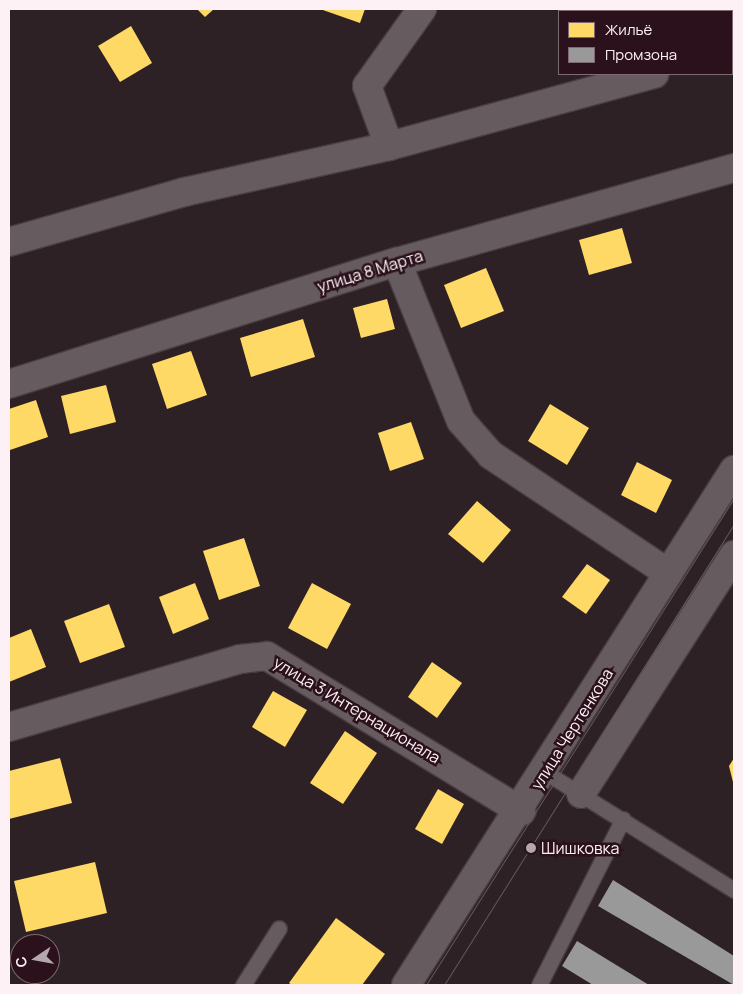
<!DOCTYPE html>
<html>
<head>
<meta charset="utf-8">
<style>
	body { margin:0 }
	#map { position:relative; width:743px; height:994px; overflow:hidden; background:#2e2126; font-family:Manrope,sans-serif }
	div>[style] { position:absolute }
	.homes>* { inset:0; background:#ffd966 }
	.industry>* { inset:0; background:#999 }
	.roads { filter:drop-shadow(1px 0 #483d41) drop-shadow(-1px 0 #483d41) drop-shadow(0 1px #483d41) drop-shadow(0 -1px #483d41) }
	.service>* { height:15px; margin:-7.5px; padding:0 7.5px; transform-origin:7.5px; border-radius:7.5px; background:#665b5f }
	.minor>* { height:28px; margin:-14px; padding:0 14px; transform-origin:14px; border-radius:14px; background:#665b5f }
	.tertiary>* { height:28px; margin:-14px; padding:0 14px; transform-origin:14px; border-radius:14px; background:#665b5f }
	.tram>* { height:1px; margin:-0.5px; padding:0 0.5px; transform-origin:0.5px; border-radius:0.5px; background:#64585d }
	.dots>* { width:14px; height:14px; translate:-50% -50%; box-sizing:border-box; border:2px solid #2a111b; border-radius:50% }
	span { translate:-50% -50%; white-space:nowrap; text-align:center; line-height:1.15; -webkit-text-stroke:5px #2a111b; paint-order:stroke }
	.street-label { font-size:16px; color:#fdf1f5 }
	.poi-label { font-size:16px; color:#fdf1f5 }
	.left { translate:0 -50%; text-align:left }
	.frame { position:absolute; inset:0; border:10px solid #fdf1f5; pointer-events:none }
	.legend { position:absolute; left:558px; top:10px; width:175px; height:65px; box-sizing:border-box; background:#2a111b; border:1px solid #7e6b72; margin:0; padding:6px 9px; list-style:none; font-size:15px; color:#fdf1f5 }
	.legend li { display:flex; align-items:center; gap:10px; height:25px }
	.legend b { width:25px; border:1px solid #7e6b72 }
	.north { position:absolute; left:10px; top:934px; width:50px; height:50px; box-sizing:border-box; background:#2a111b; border:1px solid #7e6b72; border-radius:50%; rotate:258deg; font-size:14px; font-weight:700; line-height:20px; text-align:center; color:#fdf1f5 }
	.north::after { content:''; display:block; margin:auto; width:18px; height:22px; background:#b5a8ad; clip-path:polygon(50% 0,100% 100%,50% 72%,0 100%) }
</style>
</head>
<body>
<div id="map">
	<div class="homes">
		<div style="clip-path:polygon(197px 9px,214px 9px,205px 17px)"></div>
		<div style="clip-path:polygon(320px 9px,365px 9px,360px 23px)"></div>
		<div style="clip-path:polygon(649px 9px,690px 9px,687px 11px)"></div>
		<div style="clip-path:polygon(131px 26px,152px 63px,120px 82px,98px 46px)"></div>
		<div style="clip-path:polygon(622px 228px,632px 263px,589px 275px,579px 240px)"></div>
		<div style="clip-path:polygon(486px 268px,504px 311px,461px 328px,444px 285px)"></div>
		<div style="clip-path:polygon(387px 299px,395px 329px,361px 338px,353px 308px)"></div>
		<div style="clip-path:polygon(303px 319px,315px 357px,251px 377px,240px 338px)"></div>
		<div style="clip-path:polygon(191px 351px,207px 395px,167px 409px,152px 364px)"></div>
		<div style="clip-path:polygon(106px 385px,116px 422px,70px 434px,61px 396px)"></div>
		<div style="clip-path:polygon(36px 400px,48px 437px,10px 450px,9px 409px)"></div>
		<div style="clip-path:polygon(550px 404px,589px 428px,567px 465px,528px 441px)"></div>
		<div style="clip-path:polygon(411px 422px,424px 459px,390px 471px,378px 433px)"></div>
		<div style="clip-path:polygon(637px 462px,672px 480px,656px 513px,621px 495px)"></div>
		<div style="clip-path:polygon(477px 501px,511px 530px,483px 563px,448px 534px)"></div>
		<div style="clip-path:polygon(244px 538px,260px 586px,219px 600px,203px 551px)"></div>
		<div style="clip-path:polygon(587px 564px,610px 580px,586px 614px,562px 597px)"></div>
		<div style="clip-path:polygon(195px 583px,209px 619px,173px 634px,159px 597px)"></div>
		<div style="clip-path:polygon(312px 583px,351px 604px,327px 649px,288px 628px)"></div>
		<div style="clip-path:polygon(109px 604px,125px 647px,80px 663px,64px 621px)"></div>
		<div style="clip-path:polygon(31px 629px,46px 667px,9px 682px,9px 638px)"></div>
		<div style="clip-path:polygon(432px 662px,462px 683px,437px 718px,408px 697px)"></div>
		<div style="clip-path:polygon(273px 691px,307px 710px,285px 747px,252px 727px)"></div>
		<div style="clip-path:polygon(345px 731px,377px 753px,343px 804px,310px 783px)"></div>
		<div style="clip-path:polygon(60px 758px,72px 803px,9px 819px,9px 771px)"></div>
		<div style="clip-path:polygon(734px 758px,734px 786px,729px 766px)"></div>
		<div style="clip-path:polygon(438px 789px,464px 804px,442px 844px,415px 829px)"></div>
		<div style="clip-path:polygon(95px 862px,107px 913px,26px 932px,14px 881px)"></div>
		<div style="clip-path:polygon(336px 918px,385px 954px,362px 985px,292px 985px,289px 983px)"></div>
	</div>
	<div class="industry">
		<div style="clip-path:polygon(613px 880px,734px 956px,734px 985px,598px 906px)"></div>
		<div style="clip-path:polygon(577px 941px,649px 985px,593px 985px,562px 966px)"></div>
	</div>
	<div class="roads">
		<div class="service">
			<div style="left:545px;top:772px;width:223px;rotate:32deg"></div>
			<div style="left:243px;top:985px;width:67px;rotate:-57.7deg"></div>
			<div style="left:539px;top:985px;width:186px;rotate:-63.2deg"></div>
		</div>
		<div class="minor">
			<div style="left:732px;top:39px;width:2px;rotate:-27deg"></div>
			<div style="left:389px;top:146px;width:64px;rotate:-110.1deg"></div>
			<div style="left:367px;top:86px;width:95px;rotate:-54.5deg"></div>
			<div style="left:9px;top:242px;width:182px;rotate:-15.9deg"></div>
			<div style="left:184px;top:192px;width:210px;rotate:-12.6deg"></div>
			<div style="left:389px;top:146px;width:275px;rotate:-15.2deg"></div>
			<div style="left:397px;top:262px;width:171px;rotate:68.1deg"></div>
			<div style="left:461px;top:421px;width:45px;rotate:48.6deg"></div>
			<div style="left:491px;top:455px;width:213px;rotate:33.7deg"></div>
			<div style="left:9px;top:384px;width:407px;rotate:-17.5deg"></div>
			<div style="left:397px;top:262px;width:350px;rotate:-15.6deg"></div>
			<div style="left:9px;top:727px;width:241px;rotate:-16.4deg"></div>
			<div style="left:240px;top:659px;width:27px;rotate:-6deg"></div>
			<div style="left:267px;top:656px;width:298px;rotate:31.4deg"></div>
		</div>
		<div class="tertiary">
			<div style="left:581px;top:794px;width:284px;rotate:-57.4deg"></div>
			<div style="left:406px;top:985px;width:611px;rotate:-57.51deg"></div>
		</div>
	</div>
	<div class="tram">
		<div style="left:426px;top:985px;width:576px;rotate:-57.69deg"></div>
		<div style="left:444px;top:985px;width:545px;rotate:-57.83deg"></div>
	</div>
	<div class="dots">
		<div style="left:531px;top:848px;background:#b5a8ad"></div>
	</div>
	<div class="street-label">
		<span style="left:370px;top:271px;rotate:-17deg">улица 8 Марта</span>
		<span style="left:357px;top:710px;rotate:31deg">улица 3 Интернационала</span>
		<span style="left:572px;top:729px;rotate:-58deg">улица Чертенкова</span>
	</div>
	<div class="poi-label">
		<span class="left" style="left:541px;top:848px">Шишковка</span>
	</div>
	<div class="frame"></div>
	<ul class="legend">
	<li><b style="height:14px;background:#ffd966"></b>Жильё</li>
	<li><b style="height:14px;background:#999"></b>Промзона</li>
	</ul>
	<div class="north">С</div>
</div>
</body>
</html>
